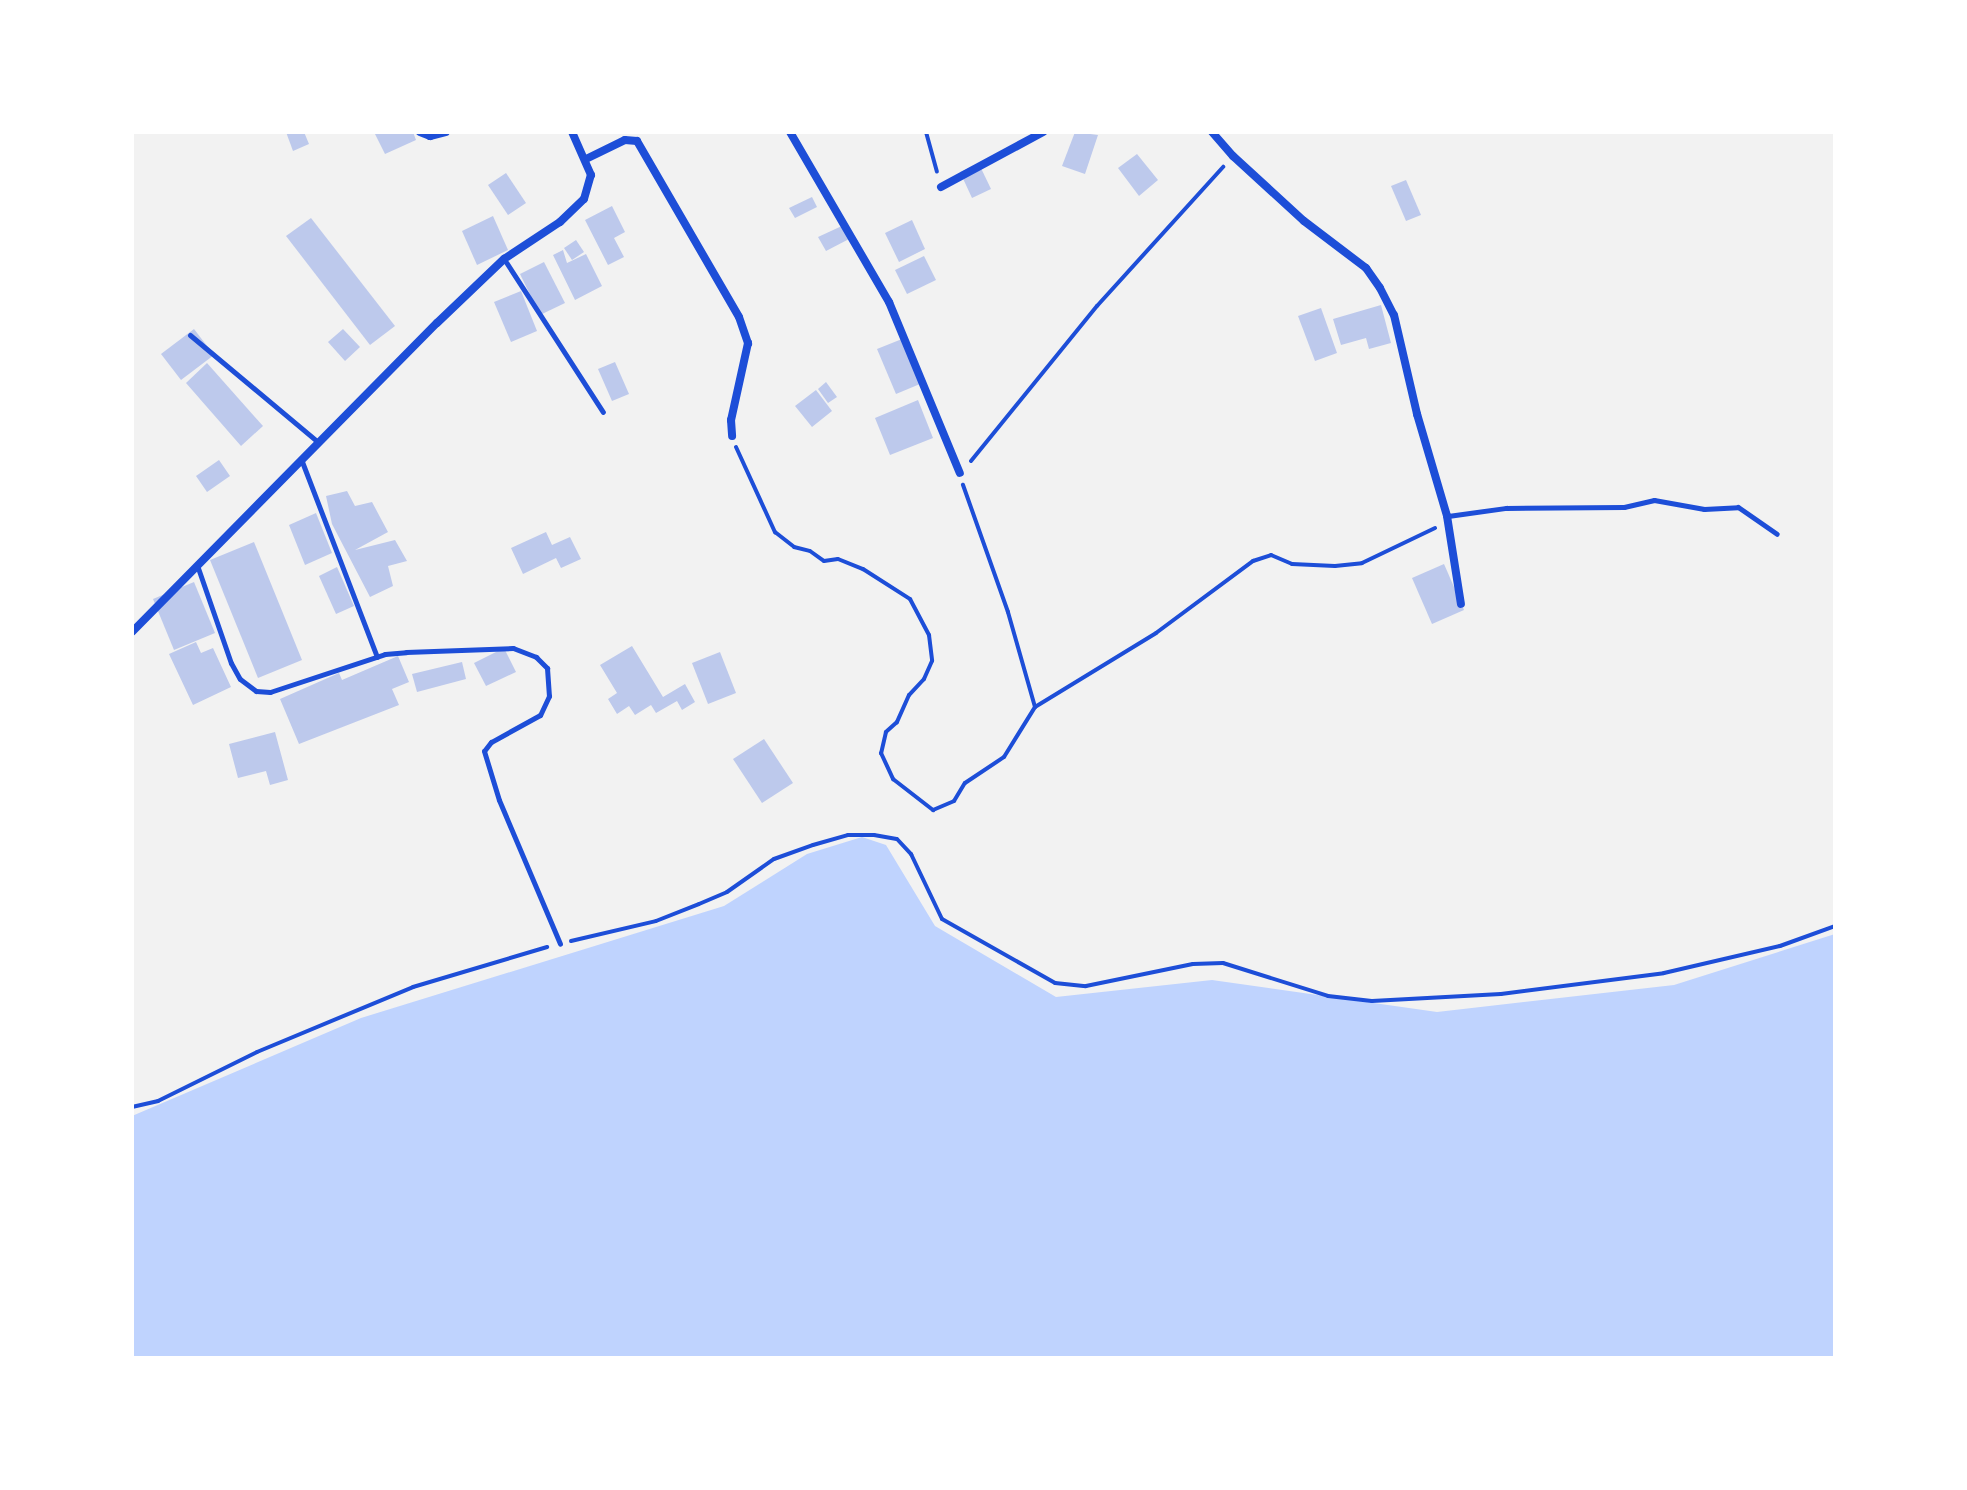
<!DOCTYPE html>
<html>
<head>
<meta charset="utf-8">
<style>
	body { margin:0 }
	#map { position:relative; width:1967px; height:1490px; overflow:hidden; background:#f2f2f2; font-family:Signika,sans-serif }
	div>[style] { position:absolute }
	.water>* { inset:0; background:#bfd3fe }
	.building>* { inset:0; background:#bdc9ec }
	.path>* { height:4px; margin:-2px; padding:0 2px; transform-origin:2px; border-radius:2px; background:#1d4ed8 }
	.service>* { height:5px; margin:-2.5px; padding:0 2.5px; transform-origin:2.5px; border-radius:2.5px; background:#1d4ed8 }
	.minor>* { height:8px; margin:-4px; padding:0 4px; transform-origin:4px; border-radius:4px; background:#1d4ed8 }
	span { translate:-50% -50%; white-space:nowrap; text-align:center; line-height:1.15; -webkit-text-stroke:7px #fff; paint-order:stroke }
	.frame { position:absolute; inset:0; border:134px solid #fff; pointer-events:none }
</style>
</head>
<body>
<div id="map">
	<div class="water">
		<div style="clip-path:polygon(862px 837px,886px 845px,935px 926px,1056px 997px,1212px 980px,1437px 1012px,1674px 985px,1835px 934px,1835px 1358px,132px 1358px,132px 1116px,361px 1018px,724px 906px,807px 854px)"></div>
	</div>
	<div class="building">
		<div style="clip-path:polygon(286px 132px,304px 132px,309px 144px,293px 151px)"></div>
		<div style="clip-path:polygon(374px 132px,413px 132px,416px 140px,385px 154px)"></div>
		<div style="clip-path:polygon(1075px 132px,1098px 135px,1085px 174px,1062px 166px)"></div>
		<div style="clip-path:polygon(1137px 154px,1158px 180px,1139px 196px,1118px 168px)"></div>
		<div style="clip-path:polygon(979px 164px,991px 189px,972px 198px,960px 172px)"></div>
		<div style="clip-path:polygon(506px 173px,526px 203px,508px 215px,488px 185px)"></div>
		<div style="clip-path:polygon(1406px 180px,1421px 215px,1406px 221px,1391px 186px)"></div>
		<div style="clip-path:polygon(812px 197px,817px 207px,795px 218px,789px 208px)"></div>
		<div style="clip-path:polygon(612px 206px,625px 232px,614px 238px,624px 257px,608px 265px,585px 220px)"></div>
		<div style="clip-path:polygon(493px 216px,508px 250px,477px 265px,462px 231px)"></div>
		<div style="clip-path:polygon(311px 218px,395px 326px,370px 345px,286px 236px)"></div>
		<div style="clip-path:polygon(912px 220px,925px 249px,899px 262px,885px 233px)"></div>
		<div style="clip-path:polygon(844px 225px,851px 238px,826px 251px,818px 237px)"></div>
		<div style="clip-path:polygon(576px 240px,584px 252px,572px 260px,564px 248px)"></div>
		<div style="clip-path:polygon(563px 250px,567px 263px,586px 254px,602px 286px,575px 300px,553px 255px)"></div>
		<div style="clip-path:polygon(924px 256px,936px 280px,907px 294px,895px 270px)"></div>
		<div style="clip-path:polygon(544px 262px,565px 303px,540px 315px,520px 274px)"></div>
		<div style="clip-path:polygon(521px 291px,537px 331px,511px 342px,494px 302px)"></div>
		<div style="clip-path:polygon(1381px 305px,1391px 343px,1369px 349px,1366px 338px,1341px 345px,1333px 319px)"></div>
		<div style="clip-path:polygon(1321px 308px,1337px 353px,1315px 361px,1298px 316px)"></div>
		<div style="clip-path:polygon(194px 329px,214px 355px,181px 380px,161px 354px)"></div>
		<div style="clip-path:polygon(343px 329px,360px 347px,345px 361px,328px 342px)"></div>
		<div style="clip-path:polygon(902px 339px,920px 384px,896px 394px,877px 349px)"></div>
		<div style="clip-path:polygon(615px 362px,629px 394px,612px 401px,598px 369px)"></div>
		<div style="clip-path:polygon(207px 363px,263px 426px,241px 446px,186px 383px)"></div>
		<div style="clip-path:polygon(826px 382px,837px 397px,828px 403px,818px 389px)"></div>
		<div style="clip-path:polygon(816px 390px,832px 411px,812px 427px,795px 406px)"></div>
		<div style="clip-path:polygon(918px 400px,933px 438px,890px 455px,875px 418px)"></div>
		<div style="clip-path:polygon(219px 460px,230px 476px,207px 492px,196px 476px)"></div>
		<div style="clip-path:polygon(347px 491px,355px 506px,372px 502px,388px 532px,355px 550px,395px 540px,407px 561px,388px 566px,393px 586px,370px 597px,332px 524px,326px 496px)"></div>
		<div style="clip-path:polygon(316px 513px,332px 553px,305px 565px,289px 525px)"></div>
		<div style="clip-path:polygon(546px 532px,552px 545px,570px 537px,581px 559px,561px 568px,556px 558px,523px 574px,511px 548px)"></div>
		<div style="clip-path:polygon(254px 542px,302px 660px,258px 678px,210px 560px)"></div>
		<div style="clip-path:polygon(1444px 564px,1464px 610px,1432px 624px,1412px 578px)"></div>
		<div style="clip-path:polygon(337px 567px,354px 606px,336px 614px,319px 576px)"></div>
		<div style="clip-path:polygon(194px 582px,215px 633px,174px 650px,153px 599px)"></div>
		<div style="clip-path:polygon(196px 642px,201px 653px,213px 648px,231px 687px,193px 705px,169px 654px)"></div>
		<div style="clip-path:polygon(632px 646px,663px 697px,685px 684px,695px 702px,682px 710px,677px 701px,656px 713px,651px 705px,635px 715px,629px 706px,617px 714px,608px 699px,617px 693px,600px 665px)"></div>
		<div style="clip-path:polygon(504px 648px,516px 672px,486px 686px,474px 663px)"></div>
		<div style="clip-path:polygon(720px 652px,736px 693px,708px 704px,692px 663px)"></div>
		<div style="clip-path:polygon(398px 656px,409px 682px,392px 689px,399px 705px,299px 744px,280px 699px,339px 673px,342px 680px)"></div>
		<div style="clip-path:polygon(462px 662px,466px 679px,417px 692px,412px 674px)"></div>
		<div style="clip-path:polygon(275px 732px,288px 780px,270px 785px,266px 771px,238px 778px,229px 744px)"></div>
		<div style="clip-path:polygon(764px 739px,793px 783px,762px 803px,733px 759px)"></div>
	</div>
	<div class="path">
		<div style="left:926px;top:132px;width:41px;rotate:74.6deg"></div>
		<div style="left:736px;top:447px;width:94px;rotate:65.4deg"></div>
		<div style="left:775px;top:532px;width:24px;rotate:38deg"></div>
		<div style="left:794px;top:547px;width:16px;rotate:14deg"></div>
		<div style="left:810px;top:551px;width:17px;rotate:36deg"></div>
		<div style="left:824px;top:561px;width:14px;rotate:-8deg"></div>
		<div style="left:838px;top:559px;width:27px;rotate:22deg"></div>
		<div style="left:863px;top:569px;width:56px;rotate:32.6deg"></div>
		<div style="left:910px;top:599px;width:41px;rotate:62.2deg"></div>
		<div style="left:929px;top:635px;width:26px;rotate:83deg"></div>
		<div style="left:932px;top:661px;width:20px;rotate:114deg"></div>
		<div style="left:924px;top:679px;width:22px;rotate:133deg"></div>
		<div style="left:909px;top:695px;width:30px;rotate:114deg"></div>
		<div style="left:897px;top:722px;width:15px;rotate:138deg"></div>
		<div style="left:886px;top:732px;width:22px;rotate:103deg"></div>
		<div style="left:881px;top:753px;width:29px;rotate:65deg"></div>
		<div style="left:893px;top:779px;width:51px;rotate:37.8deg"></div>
		<div style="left:933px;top:810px;width:23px;rotate:-23deg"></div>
		<div style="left:954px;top:801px;width:21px;rotate:-59deg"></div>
		<div style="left:965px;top:783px;width:47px;rotate:-33.7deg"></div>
		<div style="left:1004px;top:757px;width:59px;rotate:-58.2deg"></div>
		<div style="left:1035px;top:707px;width:99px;rotate:-105.9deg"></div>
		<div style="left:1008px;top:612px;width:135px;rotate:-109.5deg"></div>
		<div style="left:971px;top:461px;width:200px;rotate:-50.9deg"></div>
		<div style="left:1097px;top:306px;width:188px;rotate:-47.8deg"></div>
		<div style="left:1035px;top:707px;width:142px;rotate:-31.4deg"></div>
		<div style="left:1156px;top:633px;width:121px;rotate:-36.6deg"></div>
		<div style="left:1253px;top:561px;width:19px;rotate:-18deg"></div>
		<div style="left:1271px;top:555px;width:23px;rotate:23deg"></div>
		<div style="left:1292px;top:564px;width:43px;rotate:2.7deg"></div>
		<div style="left:1335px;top:566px;width:27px;rotate:-6deg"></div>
		<div style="left:1362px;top:563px;width:81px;rotate:-25.6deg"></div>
		<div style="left:571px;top:941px;width:87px;rotate:-13.2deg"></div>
		<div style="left:656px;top:921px;width:46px;rotate:-21.6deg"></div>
		<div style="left:699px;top:904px;width:30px;rotate:-23deg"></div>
		<div style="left:727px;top:892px;width:57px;rotate:-35.1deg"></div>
		<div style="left:774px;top:859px;width:41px;rotate:-19.7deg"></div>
		<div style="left:813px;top:845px;width:36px;rotate:-16deg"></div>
		<div style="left:848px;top:835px;width:26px"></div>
		<div style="left:874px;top:835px;width:23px;rotate:10deg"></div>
		<div style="left:897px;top:839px;width:21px;rotate:47deg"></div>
		<div style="left:911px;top:854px;width:72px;rotate:64.5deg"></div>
		<div style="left:942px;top:919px;width:130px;rotate:29.5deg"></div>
		<div style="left:1055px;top:983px;width:31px;rotate:6deg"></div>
		<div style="left:1086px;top:986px;width:109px;rotate:-11.6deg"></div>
		<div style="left:1193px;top:964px;width:30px;rotate:-2deg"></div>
		<div style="left:1223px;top:963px;width:110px;rotate:17.4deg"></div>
		<div style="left:1328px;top:996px;width:44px;rotate:6.5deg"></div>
		<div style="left:1372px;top:1001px;width:129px;rotate:-3.1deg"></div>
		<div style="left:1501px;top:994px;width:164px;rotate:-7.3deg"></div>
		<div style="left:1664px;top:973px;width:119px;rotate:-13.1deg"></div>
		<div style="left:1780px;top:946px;width:59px;rotate:-20deg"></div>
		<div style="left:132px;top:1107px;width:27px;rotate:-13deg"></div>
		<div style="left:158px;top:1101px;width:110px;rotate:-26.3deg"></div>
		<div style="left:257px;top:1052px;width:169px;rotate:-22.6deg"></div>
		<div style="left:413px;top:987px;width:140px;rotate:-16.6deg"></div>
	</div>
	<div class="service">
		<div style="left:504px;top:259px;width:182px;rotate:57.1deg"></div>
		<div style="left:190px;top:335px;width:167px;rotate:39.9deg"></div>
		<div style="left:301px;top:459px;width:212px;rotate:69deg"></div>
		<div style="left:1448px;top:516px;width:59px;rotate:-7.9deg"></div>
		<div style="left:1506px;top:508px;width:118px;rotate:-0.5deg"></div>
		<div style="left:1624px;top:507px;width:31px;rotate:-13deg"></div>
		<div style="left:1654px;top:500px;width:51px;rotate:10.2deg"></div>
		<div style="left:1704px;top:509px;width:34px;rotate:-3deg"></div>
		<div style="left:1738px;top:507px;width:47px;rotate:34.7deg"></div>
		<div style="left:197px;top:565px;width:104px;rotate:70.9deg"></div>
		<div style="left:231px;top:663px;width:18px;rotate:61deg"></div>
		<div style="left:240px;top:679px;width:20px;rotate:37deg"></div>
		<div style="left:256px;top:691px;width:14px;rotate:4deg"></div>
		<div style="left:270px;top:692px;width:121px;rotate:-18.3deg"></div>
		<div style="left:385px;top:654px;width:21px;rotate:-5deg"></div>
		<div style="left:406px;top:652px;width:107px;rotate:-2.1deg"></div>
		<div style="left:513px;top:648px;width:25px;rotate:21deg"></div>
		<div style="left:536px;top:657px;width:16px;rotate:45deg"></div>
		<div style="left:547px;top:668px;width:28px;rotate:86deg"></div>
		<div style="left:549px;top:696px;width:21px;rotate:115deg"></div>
		<div style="left:540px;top:715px;width:56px;rotate:151.1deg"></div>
		<div style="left:491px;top:742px;width:11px;rotate:128deg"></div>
		<div style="left:484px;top:751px;width:51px;rotate:73deg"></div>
		<div style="left:499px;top:800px;width:156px;rotate:67deg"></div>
	</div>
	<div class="minor">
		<div style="left:420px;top:132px;width:11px;rotate:22deg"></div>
		<div style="left:430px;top:136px;width:16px;rotate:-14deg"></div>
		<div style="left:790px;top:132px;width:197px;rotate:59.8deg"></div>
		<div style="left:889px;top:302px;width:185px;rotate:67.5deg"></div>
		<div style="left:1212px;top:132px;width:32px;rotate:49deg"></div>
		<div style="left:1233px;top:156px;width:96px;rotate:42.5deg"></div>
		<div style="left:1304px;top:221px;width:78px;rotate:37.2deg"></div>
		<div style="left:1366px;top:268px;width:24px;rotate:55deg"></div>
		<div style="left:1380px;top:288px;width:30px;rotate:63deg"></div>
		<div style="left:1394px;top:315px;width:102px;rotate:76.9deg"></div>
		<div style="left:1417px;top:414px;width:106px;rotate:73.6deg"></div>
		<div style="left:1447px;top:516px;width:89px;rotate:81deg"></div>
		<div style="left:586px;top:159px;width:43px;rotate:-26deg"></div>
		<div style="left:625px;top:140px;width:12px;rotate:5deg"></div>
		<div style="left:637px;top:141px;width:203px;rotate:59.9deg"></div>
		<div style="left:739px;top:317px;width:28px;rotate:71deg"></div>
		<div style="left:748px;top:343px;width:79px;rotate:102.4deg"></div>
		<div style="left:731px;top:420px;width:16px;rotate:86deg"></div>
		<div style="left:941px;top:187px;width:116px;rotate:-28.3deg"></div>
		<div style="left:132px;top:632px;width:434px;rotate:-45.4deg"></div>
		<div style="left:437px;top:323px;width:93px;rotate:-43.7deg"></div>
		<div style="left:504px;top:259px;width:67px;rotate:-33.5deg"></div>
		<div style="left:560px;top:222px;width:33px;rotate:-44deg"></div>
		<div style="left:584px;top:199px;width:25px;rotate:-74deg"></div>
		<div style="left:591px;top:175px;width:47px;rotate:-113.8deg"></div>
	</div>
	<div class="frame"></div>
</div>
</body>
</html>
